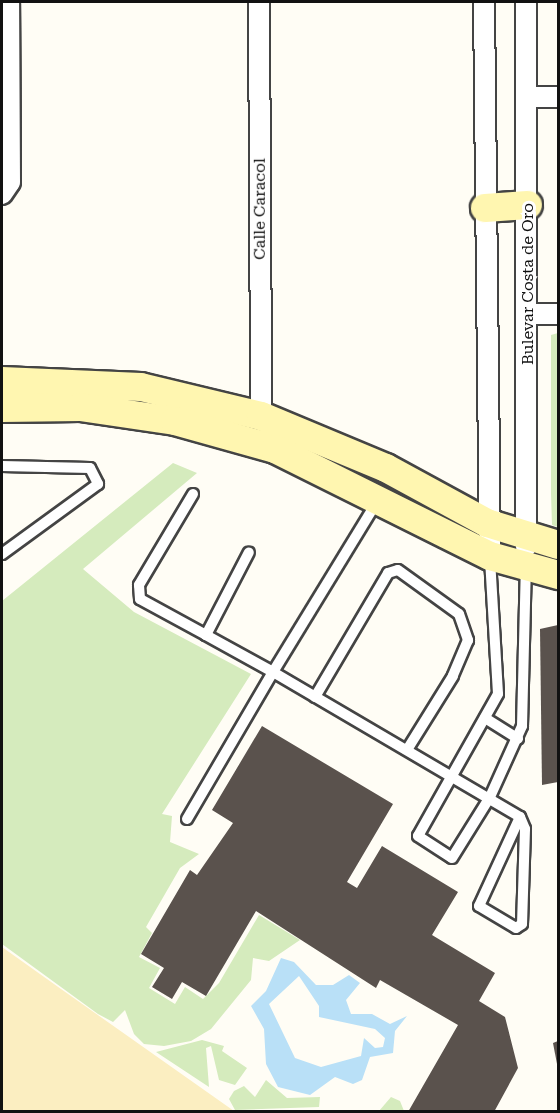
<!DOCTYPE html>
<html>
<head>
<meta charset="utf-8">
<style>
	body { margin:0 }
	#map { position:relative; width:560px; height:1113px; overflow:hidden; background:#fffdf5; font-family:"Roboto Serif",serif }
	div>[style] { position:absolute }
	.green>* { inset:0; background:#d5ebbd }
	.sand>* { inset:0; background:#fbeec1 }
	.water>* { inset:0; background:#b9e0f7 }
	.building>* { inset:0; background:#5a524d }
	.roads { filter:drop-shadow(2px 0 #444) drop-shadow(-2px 0 #444) drop-shadow(0 2px #444) drop-shadow(0 -2px #444) }
	.lane>* { height:10px; margin:-5px; padding:0 5px; transform-origin:5px; border-radius:5px; background:#fff }
	.street>* { height:20px; margin:-10px; padding:0 10px; transform-origin:10px; border-radius:10px; background:#fff }
	.secondary>* { height:28px; margin:-14px; padding:0 14px; transform-origin:14px; border-radius:14px; background:#fff6b0 }
	span { translate:-50% -50%; white-space:nowrap; text-align:center; line-height:1.15; -webkit-text-stroke:6px #fff; paint-order:stroke }
	.street-label { font-size:16px; color:#111 }
	.frame { position:absolute; inset:0; border:3px solid #111; pointer-events:none }
</style>
</head>
<body>
<div id="map">
	<div class="green">
		<div style="clip-path:polygon(558px 333px,558px 527px,552px 525px,551px 494px,551px 335px)"></div>
		<div style="clip-path:polygon(173px 463px,197px 473px,83px 569px,134px 612px,251px 674px,162px 814px,172px 816px,170px 842px,199px 854px,180px 868px,146px 927px,152px 933px,139px 957px,160px 968px,149px 988px,175px 1004px,185px 987px,203px 999px,219px 983px,259px 915px,300px 940px,269px 961px,253px 958px,251px 980px,211px 1029px,191px 1041px,164px 1046px,144px 1044px,134px 1034px,125px 1010px,113px 1022px,98px 1014px,2px 944px,2px 601px)"></div>
		<div style="clip-path:polygon(202px 1040px,224px 1046px,222px 1051px,247px 1068px,235px 1085px,219px 1080px,211px 1046px,206px 1048px,209px 1087px,156px 1052px)"></div>
		<div style="clip-path:polygon(266px 1080px,287px 1098px,320px 1097px,319px 1107px,235px 1110px,229px 1099px,234px 1091px,244px 1086px,255px 1097px)"></div>
		<div style="clip-path:polygon(391px 1097px,400px 1101px,404px 1111px,379px 1111px)"></div>
	</div>
	<div class="sand">
		<div style="clip-path:polygon(2px 947px,61px 989px,234px 1111px,2px 1111px)"></div>
	</div>
	<div class="water">
		<div style="clip-path:polygon(evenodd,281px 958px,294px 962px,316px 985px,333px 985px,349px 975px,360px 983px,346px 1000px,351px 1014px,372px 1014px,390px 1024px,407px 1016px,395px 1031px,393px 1053px,370px 1057px,362px 1080px,353px 1084px,335px 1077px,310px 1095px,278px 1087px,266px 1064px,264px 1029px,251px 1006px,266px 991px,281px 958px,299px 976px,319px 1006px,319px 1017px,375px 1029px,385px 1038px,383px 1047px,375px 1048px,364px 1038px,361px 1056px,321px 1067px,295px 1058px,269px 1004px,299px 976px)"></div>
	</div>
	<div class="building">
		<div style="clip-path:polygon(558px 625px,558px 782px,542px 785px,540px 629px)"></div>
		<div style="clip-path:polygon(262px 726px,393px 804px,347px 882px,357px 888px,382px 846px,458px 892px,432px 935px,495px 973px,479px 1001px,505px 1017px,518px 1068px,494px 1112px,408px 1112px,458px 1025px,380px 980px,376px 988px,256px 911px,206px 996px,182px 982px,172px 999px,152px 987px,164px 968px,141px 954px,190px 870px,197px 875px,233px 823px,212px 810px)"></div>
		<div style="clip-path:polygon(558px 1041px,558px 1064px,557px 1064px,553px 1043px)"></div>
	</div>
	<div class="roads">
		<div class="lane">
			<div style="left:2px;top:466px;width:88px;rotate:1.3deg"></div>
			<div style="left:90px;top:468px;width:18px;rotate:63deg"></div>
			<div style="left:98px;top:484px;width:119px;rotate:143.9deg"></div>
			<div style="left:193px;top:494px;width:106px;rotate:120.7deg"></div>
			<div style="left:139px;top:585px;width:14px;rotate:86deg"></div>
			<div style="left:140px;top:599px;width:75px;rotate:28.6deg"></div>
			<div style="left:206px;top:635px;width:93px;rotate:-62.6deg"></div>
			<div style="left:378px;top:500px;width:202px;rotate:121.4deg"></div>
			<div style="left:273px;top:672px;width:286px;rotate:30.4deg"></div>
			<div style="left:520px;top:817px;width:13px;rotate:67deg"></div>
			<div style="left:525px;top:829px;width:95px;rotate:91.8deg"></div>
			<div style="left:522px;top:924px;width:7px;rotate:146deg"></div>
			<div style="left:516px;top:928px;width:43px;rotate:-149.3deg"></div>
			<div style="left:479px;top:906px;width:98px;rotate:-65.3deg"></div>
			<div style="left:490px;top:559px;width:135px;rotate:86.6deg"></div>
			<div style="left:498px;top:694px;width:163px;rotate:119.4deg"></div>
			<div style="left:418px;top:836px;width:40px;rotate:32.9deg"></div>
			<div style="left:452px;top:858px;width:72px;rotate:-58.1deg"></div>
			<div style="left:490px;top:797px;width:78px;rotate:-65.7deg"></div>
			<div style="left:522px;top:726px;width:159px;rotate:-88.6deg"></div>
			<div style="left:315px;top:697px;width:144px;rotate:-59.5deg"></div>
			<div style="left:388px;top:573px;width:10px;rotate:-17deg"></div>
			<div style="left:398px;top:570px;width:75px;rotate:35.8deg"></div>
			<div style="left:459px;top:614px;width:28px;rotate:71deg"></div>
			<div style="left:468px;top:640px;width:39px;rotate:113deg"></div>
			<div style="left:453px;top:676px;width:87px;rotate:121.9deg"></div>
			<div style="left:485px;top:718px;width:39px;rotate:32deg"></div>
			<div style="left:187px;top:819px;width:170px;rotate:-59.7deg"></div>
			<div style="left:273px;top:672px;width:77px;rotate:-151.1deg"></div>
		</div>
		<div class="street">
			<div style="left:259px;top:2px;width:414px;rotate:89.7deg"></div>
			<div style="left:484px;top:2px;width:554px;rotate:89.38deg"></div>
			<div style="left:527px;top:97px;width:31px"></div>
			<div style="left:2px;top:194px;width:14px;rotate:-56deg"></div>
			<div style="left:10px;top:182px;width:180px;rotate:-90.3deg"></div>
			<div style="left:528px;top:314px;width:30px"></div>
			<div style="left:526px;top:547px;width:545px;rotate:-90deg"></div>
		</div>
		<div class="secondary">
			<div style="left:485px;top:208px;width:43px;rotate:-4deg"></div>
			<div style="left:2px;top:381px;width:139px;rotate:2.5deg"></div>
			<div style="left:141px;top:387px;width:123px;rotate:13.6deg"></div>
			<div style="left:261px;top:416px;width:135px;rotate:22.6deg"></div>
			<div style="left:386px;top:468px;width:115px;rotate:28.6deg"></div>
			<div style="left:487px;top:523px;width:74px;rotate:17.2deg"></div>
			<div style="left:2px;top:408px;width:78px;rotate:-0.7deg"></div>
			<div style="left:80px;top:407px;width:96px;rotate:8.4deg"></div>
			<div style="left:175px;top:421px;width:104px;rotate:15.6deg"></div>
			<div style="left:275px;top:449px;width:240px;rotate:26.5deg"></div>
			<div style="left:490px;top:556px;width:71px;rotate:15.6deg"></div>
		</div>
	</div>
	<div class="street-label">
		<span style="left:260px;top:209px;rotate:-90deg">Calle Caracol</span>
		<span style="left:528px;top:284px;rotate:-90deg">Bulevar Costa de Oro</span>
	</div>
	<div class="frame"></div>
</div>
</body>
</html>
